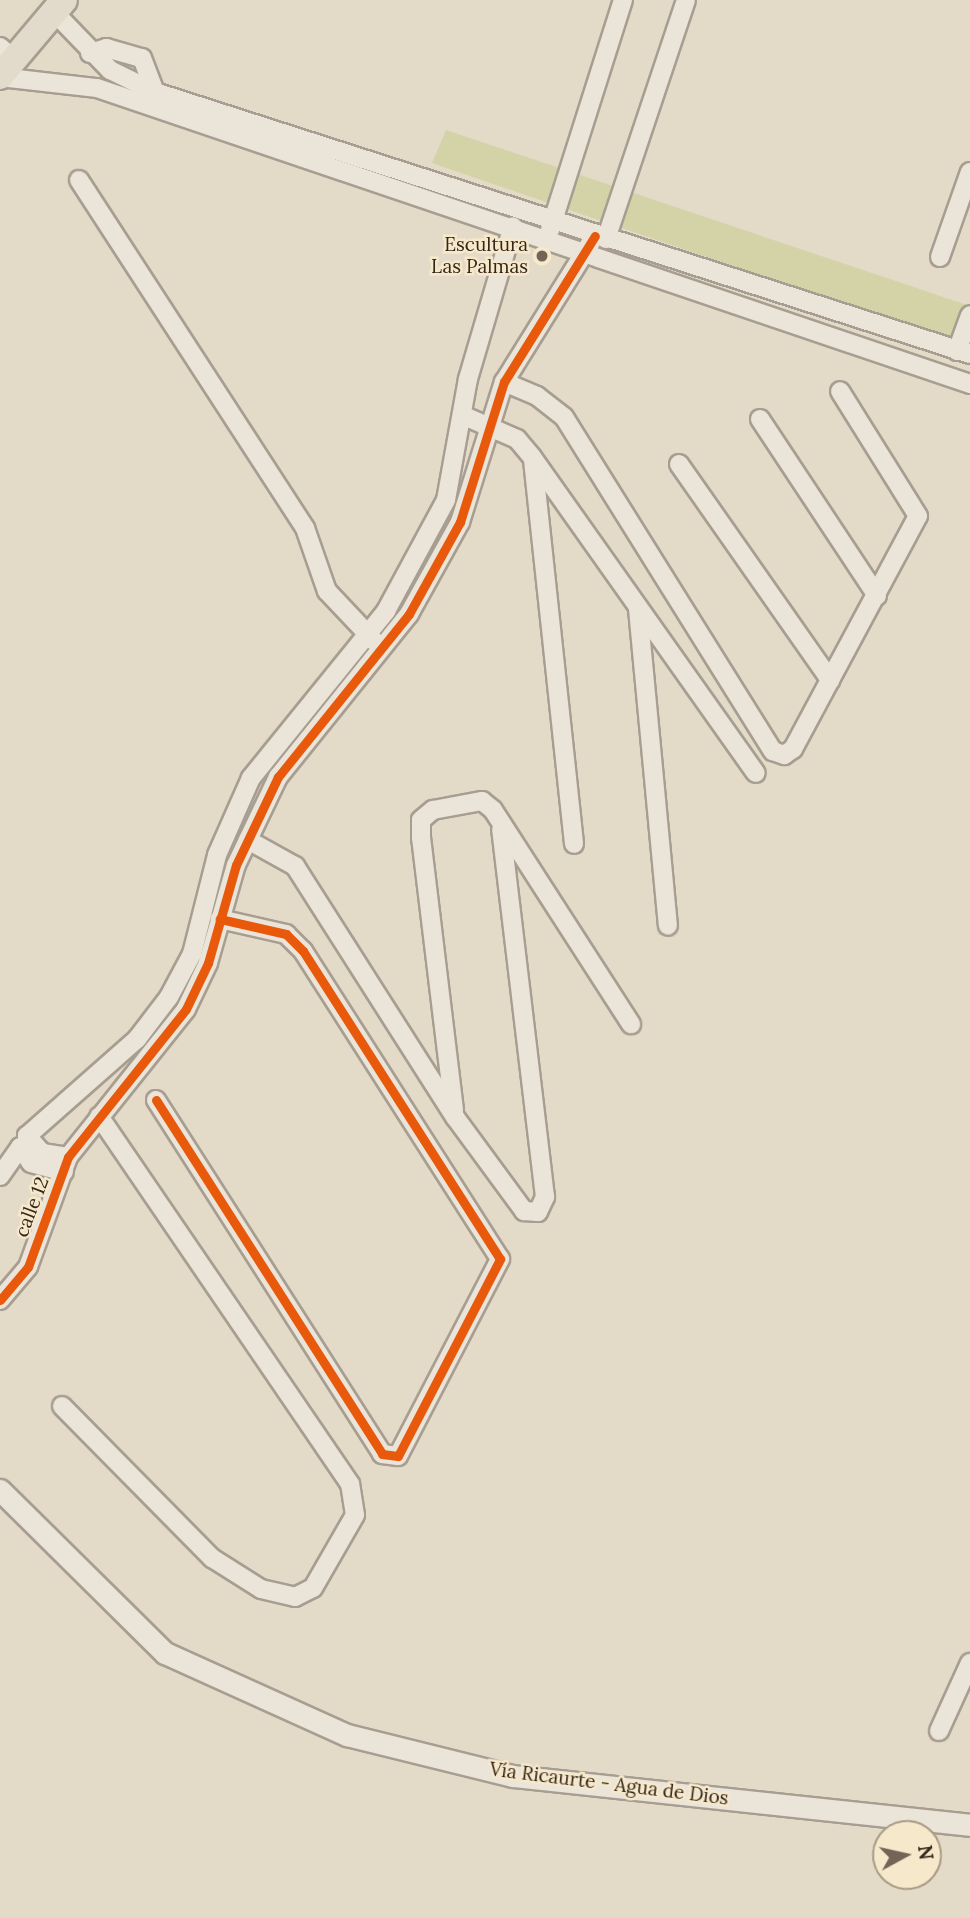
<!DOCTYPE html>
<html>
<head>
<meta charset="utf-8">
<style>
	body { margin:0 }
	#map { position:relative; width:970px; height:1918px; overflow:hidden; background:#e3dac7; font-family:Lora,serif }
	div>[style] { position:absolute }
	.green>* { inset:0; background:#d4d3a8 }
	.roads { filter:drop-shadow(2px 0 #a79e91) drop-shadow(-2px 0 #a79e91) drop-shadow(0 2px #a79e91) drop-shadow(0 -2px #a79e91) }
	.minor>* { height:18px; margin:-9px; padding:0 9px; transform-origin:9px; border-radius:9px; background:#ebe4d9 }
	.tertiary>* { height:21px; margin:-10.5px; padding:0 10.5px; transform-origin:10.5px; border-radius:10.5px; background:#ebe4d9 }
	.primary>* { height:26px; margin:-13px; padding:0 13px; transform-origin:13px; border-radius:13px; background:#e2daca }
	.cycleway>* { height:9px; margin:-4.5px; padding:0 4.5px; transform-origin:4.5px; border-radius:4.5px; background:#e8590c }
	.dots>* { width:19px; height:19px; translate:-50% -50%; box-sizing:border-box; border:4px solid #f6e8cb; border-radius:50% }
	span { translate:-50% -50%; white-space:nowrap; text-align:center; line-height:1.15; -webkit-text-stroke:5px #f6e8cb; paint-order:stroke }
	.poi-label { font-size:19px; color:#35261a }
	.right { translate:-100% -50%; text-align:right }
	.street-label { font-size:19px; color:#35261a }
	.north { position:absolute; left:872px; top:1820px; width:70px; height:70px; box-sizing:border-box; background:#f6e8cb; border:2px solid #a99a84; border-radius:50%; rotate:82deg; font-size:19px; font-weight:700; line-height:28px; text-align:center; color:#35261a }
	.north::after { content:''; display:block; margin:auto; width:24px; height:32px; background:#726557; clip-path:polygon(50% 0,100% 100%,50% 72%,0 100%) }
</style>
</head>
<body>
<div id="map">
	<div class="green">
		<div style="clip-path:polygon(446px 130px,970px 306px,970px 347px,432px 163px)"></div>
	</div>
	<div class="roads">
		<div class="minor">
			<div style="left:54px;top:12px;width:81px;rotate:46deg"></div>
			<div style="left:110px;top:70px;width:50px;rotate:26.1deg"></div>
			<div style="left:155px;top:92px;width:856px;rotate:17.82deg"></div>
			<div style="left:0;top:47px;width:18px;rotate:41deg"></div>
			<div style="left:90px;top:53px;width:17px;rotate:-17deg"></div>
			<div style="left:106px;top:48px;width:37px;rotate:16deg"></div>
			<div style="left:142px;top:58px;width:36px;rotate:69deg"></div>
			<div style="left:0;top:77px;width:98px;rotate:6.5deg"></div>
			<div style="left:97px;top:88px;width:922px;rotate:18.73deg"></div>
			<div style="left:79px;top:180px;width:415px;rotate:57deg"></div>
			<div style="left:305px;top:528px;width:67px;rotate:70.8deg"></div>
			<div style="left:327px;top:591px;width:70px;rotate:46.7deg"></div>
			<div style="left:550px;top:230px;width:241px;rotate:-72.4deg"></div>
			<div style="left:606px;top:239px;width:252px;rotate:-71.5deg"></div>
			<div style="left:940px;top:257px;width:90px;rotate:-70.6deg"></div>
			<div style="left:957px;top:351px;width:38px;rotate:-70deg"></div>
			<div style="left:504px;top:382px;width:36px;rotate:23deg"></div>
			<div style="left:537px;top:396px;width:34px;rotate:38deg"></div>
			<div style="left:564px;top:417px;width:394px;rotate:58deg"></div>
			<div style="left:773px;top:751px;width:12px;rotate:20deg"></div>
			<div style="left:784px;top:755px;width:11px;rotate:-34deg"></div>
			<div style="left:793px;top:749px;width:264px;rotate:-61.8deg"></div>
			<div style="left:918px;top:516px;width:147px;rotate:-122deg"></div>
			<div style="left:462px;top:415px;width:60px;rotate:23.6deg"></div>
			<div style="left:517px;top:439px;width:23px;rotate:50deg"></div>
			<div style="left:532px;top:457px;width:387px;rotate:54.7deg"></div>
			<div style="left:760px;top:419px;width:212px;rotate:56.5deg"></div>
			<div style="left:533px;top:460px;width:386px;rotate:83.9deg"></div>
			<div style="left:679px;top:464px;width:264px;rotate:55deg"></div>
			<div style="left:638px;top:609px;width:318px;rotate:84.6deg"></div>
			<div style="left:248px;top:840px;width:54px;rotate:29deg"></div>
			<div style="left:295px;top:866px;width:298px;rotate:57.5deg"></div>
			<div style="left:455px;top:1117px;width:117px;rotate:53.7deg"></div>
			<div style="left:524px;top:1211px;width:14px;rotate:4deg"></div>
			<div style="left:538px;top:1212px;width:17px;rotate:-65deg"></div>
			<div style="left:545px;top:1197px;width:370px;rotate:-96.8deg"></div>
			<div style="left:156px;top:1100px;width:420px;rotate:57.4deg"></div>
			<div style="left:382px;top:1454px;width:16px;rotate:7deg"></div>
			<div style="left:398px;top:1456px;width:222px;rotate:-62.6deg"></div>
			<div style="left:500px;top:1259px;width:366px;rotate:-122.6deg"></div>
			<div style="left:303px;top:951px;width:24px;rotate:-135deg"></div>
			<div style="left:286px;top:934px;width:68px;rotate:-167.2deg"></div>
			<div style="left:454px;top:1110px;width:274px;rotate:-96.9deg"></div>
			<div style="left:421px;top:838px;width:18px;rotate:-90deg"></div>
			<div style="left:421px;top:820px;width:16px;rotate:-40deg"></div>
			<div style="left:433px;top:810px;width:50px;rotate:-10.4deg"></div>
			<div style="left:482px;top:801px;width:14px;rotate:39deg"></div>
			<div style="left:493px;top:810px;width:255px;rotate:57.2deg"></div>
			<div style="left:68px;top:1157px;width:26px;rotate:-171deg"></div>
			<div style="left:42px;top:1153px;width:23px;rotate:-131deg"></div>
			<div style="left:27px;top:1136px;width:147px;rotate:-41.4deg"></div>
			<div style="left:137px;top:1039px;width:53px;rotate:-52.7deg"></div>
			<div style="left:169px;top:997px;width:49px;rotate:-61.9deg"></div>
			<div style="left:192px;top:954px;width:102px;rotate:-75.8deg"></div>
			<div style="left:217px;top:855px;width:84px;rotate:-66.2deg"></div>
			<div style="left:251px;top:778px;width:215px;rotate:-51deg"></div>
			<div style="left:386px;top:611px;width:126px;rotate:-61.6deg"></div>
			<div style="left:446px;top:500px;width:123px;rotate:-79.7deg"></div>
			<div style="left:468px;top:379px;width:159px;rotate:-73.6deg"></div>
			<div style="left:0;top:1176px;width:35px;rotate:-55deg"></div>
			<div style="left:20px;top:1147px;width:19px;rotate:55deg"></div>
			<div style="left:31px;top:1163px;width:34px;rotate:15deg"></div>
			<div style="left:0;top:1300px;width:43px;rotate:-49.7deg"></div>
			<div style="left:28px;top:1267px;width:117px;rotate:-70deg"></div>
			<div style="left:68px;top:1157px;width:189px;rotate:-51.4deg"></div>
			<div style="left:186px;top:1009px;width:51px;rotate:-64.4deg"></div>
			<div style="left:208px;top:963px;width:102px;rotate:-74.1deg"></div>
			<div style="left:236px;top:865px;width:98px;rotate:-64.5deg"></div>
			<div style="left:278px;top:777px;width:209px;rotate:-51.2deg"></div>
			<div style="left:409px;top:614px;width:105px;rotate:-61deg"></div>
			<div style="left:460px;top:522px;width:147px;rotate:-72.6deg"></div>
			<div style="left:504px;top:382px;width:172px;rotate:-58.1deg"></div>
			<div style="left:62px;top:1406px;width:214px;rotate:45.4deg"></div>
			<div style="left:212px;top:1558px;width:58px;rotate:32.3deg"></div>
			<div style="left:261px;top:1589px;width:35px;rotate:13deg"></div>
			<div style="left:295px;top:1597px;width:20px;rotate:-27deg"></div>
			<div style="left:313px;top:1588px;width:84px;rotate:-60.1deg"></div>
			<div style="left:355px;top:1515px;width:31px;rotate:-99deg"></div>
			<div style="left:350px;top:1484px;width:445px;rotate:-124.3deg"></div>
			<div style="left:939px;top:1731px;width:75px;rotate:-65.5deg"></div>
		</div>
		<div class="tertiary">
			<div style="left:0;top:1490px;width:232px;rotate:44.7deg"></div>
			<div style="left:165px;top:1653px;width:200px;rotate:24.3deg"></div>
			<div style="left:347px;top:1735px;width:171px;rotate:13.9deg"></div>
			<div style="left:513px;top:1776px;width:460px;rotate:6.1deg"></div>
		</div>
		<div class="primary">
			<div style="left:0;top:76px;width:99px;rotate:-49.9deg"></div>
		</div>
	</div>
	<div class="cycleway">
		<div style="left:156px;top:1100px;width:420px;rotate:57.4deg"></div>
		<div style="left:382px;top:1454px;width:16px;rotate:7deg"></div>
		<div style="left:398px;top:1456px;width:222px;rotate:-62.6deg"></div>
		<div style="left:500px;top:1259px;width:366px;rotate:-122.6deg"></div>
		<div style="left:303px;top:951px;width:24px;rotate:-135deg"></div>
		<div style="left:286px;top:934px;width:68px;rotate:-167.2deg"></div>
		<div style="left:0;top:1300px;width:43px;rotate:-49.7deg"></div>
		<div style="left:28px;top:1267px;width:117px;rotate:-70deg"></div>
		<div style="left:68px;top:1157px;width:189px;rotate:-51.4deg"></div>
		<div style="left:186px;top:1009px;width:51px;rotate:-64.4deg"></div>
		<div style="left:208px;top:963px;width:102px;rotate:-74.1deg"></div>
		<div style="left:236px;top:865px;width:98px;rotate:-64.5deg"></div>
		<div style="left:278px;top:777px;width:209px;rotate:-51.2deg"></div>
		<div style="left:409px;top:614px;width:105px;rotate:-61deg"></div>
		<div style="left:460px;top:522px;width:147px;rotate:-72.6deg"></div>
		<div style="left:504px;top:382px;width:172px;rotate:-58.1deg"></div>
	</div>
	<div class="dots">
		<div style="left:542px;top:256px;background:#726557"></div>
	</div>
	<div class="poi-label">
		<span class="right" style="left:528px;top:256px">Escultura<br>Las Palmas</span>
	</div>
	<div class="street-label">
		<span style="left:32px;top:1207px;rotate:-69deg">calle 12</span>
		<span style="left:609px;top:1784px;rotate:7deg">Vía Ricaurte - Agua de Dios</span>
	</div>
	<div class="north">N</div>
</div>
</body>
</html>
